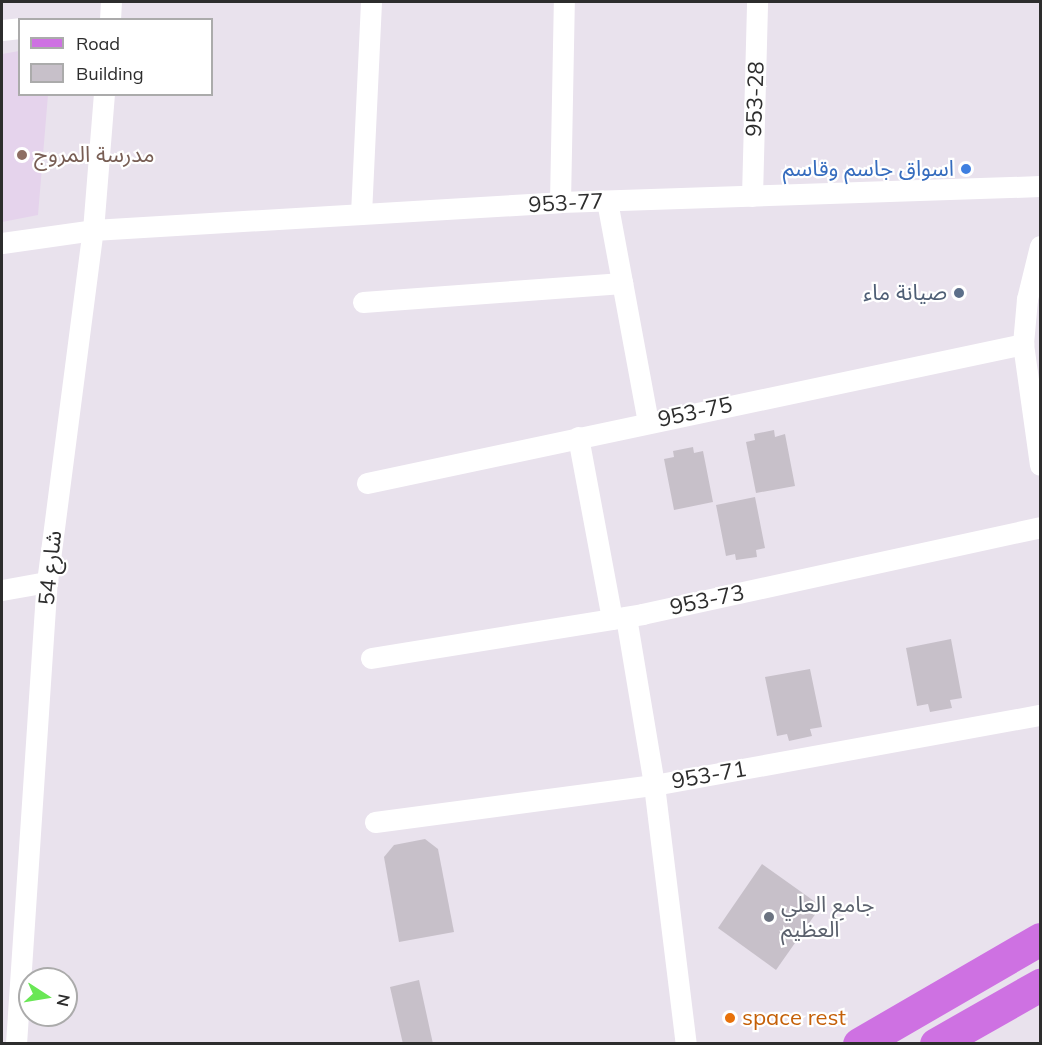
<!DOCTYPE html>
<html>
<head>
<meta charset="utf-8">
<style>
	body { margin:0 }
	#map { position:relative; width:1042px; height:1045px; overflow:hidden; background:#e9e2ed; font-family:Mulish,"Noto Sans Arabic",sans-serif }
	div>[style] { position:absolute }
	.education>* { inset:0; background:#e5d3ec }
	.building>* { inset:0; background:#c7c0c9 }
	.minor>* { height:21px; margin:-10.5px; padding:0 10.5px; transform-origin:10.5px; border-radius:10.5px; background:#fff }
	.primary>* { height:33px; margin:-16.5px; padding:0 16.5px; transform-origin:16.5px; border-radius:16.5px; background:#ce71e2 }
	.dots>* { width:16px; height:16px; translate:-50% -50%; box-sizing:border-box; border:3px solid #fff; border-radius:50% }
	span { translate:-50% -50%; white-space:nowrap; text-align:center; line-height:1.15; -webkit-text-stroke:4.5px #fff; paint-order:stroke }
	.street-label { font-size:22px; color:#2d2d2d }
	.education-label { font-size:22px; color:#785e54 }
	.left { translate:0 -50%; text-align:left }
	.shop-label { font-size:22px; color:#366cbe }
	.right { translate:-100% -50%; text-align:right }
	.service-label { font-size:22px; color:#4e5e75 }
	.worship-label { font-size:22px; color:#5b616d }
	.food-label { font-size:22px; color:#c56008 }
	.frame { position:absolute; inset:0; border:3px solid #2d2d2d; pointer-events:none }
	.legend { position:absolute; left:18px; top:18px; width:195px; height:78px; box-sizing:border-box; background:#fff; border:2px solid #ababab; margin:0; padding:8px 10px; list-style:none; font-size:18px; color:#2d2d2d }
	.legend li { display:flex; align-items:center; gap:12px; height:30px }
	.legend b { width:30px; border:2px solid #ababab }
	.north { position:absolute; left:18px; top:967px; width:60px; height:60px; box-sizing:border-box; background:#fff; border:2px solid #ababab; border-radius:50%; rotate:102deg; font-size:16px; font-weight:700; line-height:24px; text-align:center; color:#2d2d2d }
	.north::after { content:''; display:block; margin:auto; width:21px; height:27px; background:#69e755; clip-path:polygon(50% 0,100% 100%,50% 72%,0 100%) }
</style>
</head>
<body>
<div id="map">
	<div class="education">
		<div style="clip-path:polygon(19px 51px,20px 94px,48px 95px,38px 215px,2px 222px,2px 54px)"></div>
	</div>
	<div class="building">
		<div style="clip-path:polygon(774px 430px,775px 437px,785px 434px,795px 486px,756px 493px,746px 442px,755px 440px,754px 434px)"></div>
		<div style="clip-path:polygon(693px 447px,694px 453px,703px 451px,713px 502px,674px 510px,664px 459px,674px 457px,673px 451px)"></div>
		<div style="clip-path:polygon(755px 497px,765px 548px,756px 550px,757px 557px,736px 560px,735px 554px,726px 556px,716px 505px)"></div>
		<div style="clip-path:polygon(951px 639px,962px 698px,950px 700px,952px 708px,930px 712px,928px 704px,917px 706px,906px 648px)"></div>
		<div style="clip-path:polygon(810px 669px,822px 727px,810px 729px,812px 736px,789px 741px,787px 734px,777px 736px,765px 677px)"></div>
		<div style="clip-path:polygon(425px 839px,438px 849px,454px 932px,399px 942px,384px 857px,394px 845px)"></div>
		<div style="clip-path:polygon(762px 864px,821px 906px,776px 970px,718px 928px)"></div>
		<div style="clip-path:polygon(419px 980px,433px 1044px,403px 1044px,390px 987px)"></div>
	</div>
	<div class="minor">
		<div style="left:110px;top:20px;width:18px;rotate:-87deg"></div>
		<div style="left:2px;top:30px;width:18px;rotate:-6deg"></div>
		<div style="left:752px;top:196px;width:194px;rotate:-88.5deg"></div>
		<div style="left:607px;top:201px;width:225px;rotate:79.5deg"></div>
		<div style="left:560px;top:202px;width:200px;rotate:-88.9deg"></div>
		<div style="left:361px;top:214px;width:212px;rotate:-87.3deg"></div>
		<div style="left:2px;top:243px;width:92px;rotate:-8.1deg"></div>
		<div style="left:93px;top:230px;width:468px;rotate:-3.4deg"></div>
		<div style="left:560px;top:202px;width:480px;rotate:-1.9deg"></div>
		<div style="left:1040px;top:246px;width:55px;rotate:103.8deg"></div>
		<div style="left:1027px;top:299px;width:45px;rotate:95.1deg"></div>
		<div style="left:1023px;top:344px;width:122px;rotate:82deg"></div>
		<div style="left:363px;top:302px;width:260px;rotate:-4.2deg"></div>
		<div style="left:578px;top:437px;width:185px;rotate:79.4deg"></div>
		<div style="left:367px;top:483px;width:671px;rotate:-11.96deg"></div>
		<div style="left:2px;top:590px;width:46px;rotate:-10.1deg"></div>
		<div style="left:626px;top:617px;width:170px;rotate:80.5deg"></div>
		<div style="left:654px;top:785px;width:261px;rotate:83deg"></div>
		<div style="left:371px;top:658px;width:275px;rotate:-9.2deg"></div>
		<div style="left:642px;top:614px;width:407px;rotate:-12.3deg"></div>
		<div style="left:375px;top:822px;width:281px;rotate:-7.6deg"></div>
		<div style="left:654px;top:785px;width:392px;rotate:-10.3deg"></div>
		<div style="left:16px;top:1044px;width:463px;rotate:-86.2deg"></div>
		<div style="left:47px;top:582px;width:355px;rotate:-82.6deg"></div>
		<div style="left:93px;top:230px;width:136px;rotate:-85.4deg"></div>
	</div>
	<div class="primary">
		<div style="left:859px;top:1044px;width:209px;rotate:-30.1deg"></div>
		<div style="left:936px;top:1044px;width:120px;rotate:-29.6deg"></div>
	</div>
	<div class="dots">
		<div style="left:22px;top:155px;background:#8d6e63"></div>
		<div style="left:966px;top:169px;background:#3f7fe0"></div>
		<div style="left:959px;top:293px;background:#5c6f8a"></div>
		<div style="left:769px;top:917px;background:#6b7280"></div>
		<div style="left:730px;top:1018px;background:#e8710a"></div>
	</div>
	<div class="street-label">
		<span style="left:755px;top:99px;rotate:-88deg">953-28</span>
		<span style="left:566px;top:203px;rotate:-3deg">953-77</span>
		<span style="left:695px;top:412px;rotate:-12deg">953-75</span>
		<span style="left:50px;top:568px;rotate:-84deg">شارع 54</span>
		<span style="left:707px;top:600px;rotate:-12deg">953-73</span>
		<span style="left:709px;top:775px;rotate:-10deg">953-71</span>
	</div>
	<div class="education-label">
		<span class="left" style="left:34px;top:155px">مدرسة المروج</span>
	</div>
	<div class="shop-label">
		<span class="right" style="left:954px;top:169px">اسواق جاسم وقاسم</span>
	</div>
	<div class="service-label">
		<span class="right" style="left:947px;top:293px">صيانة ماء</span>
	</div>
	<div class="worship-label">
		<span class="left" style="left:781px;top:917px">جامع العلي<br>العظيم</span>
	</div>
	<div class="food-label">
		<span class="left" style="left:742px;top:1018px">space rest</span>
	</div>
	<div class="frame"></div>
	<ul class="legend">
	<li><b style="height:8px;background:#ce71e2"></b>Road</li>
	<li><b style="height:16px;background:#c7c0c9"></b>Building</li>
	</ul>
	<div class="north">N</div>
</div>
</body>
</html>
